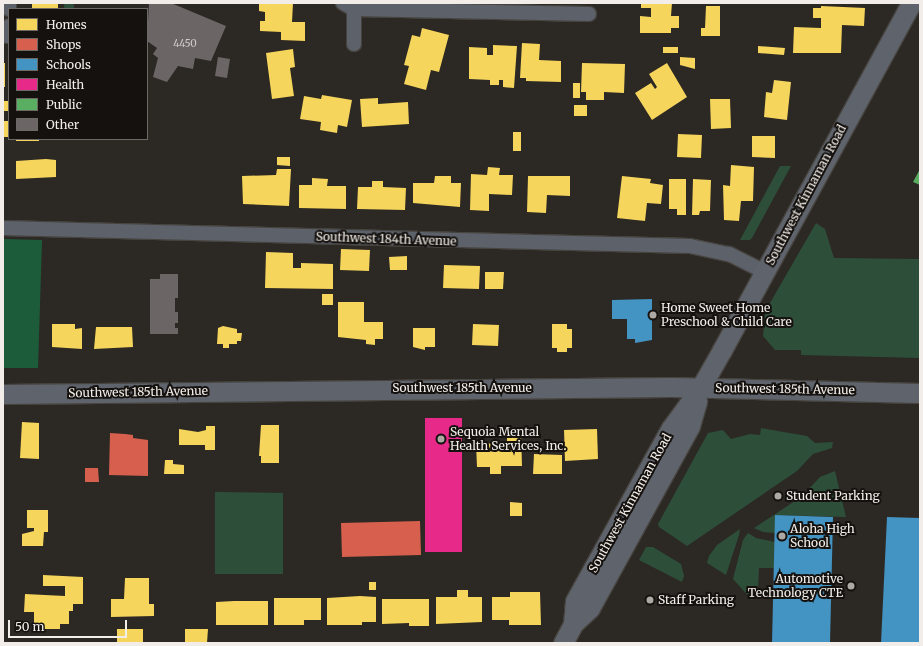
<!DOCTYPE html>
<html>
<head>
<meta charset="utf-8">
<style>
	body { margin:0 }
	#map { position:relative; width:923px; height:646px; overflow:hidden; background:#2c2824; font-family:Merriweather,serif }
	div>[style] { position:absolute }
	.green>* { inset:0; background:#2d4f3a }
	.round { border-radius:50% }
	.forest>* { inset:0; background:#1d5c3a }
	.homes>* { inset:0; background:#f6d55c }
	.shops>* { inset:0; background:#d6604d }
	.schools>* { inset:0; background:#4393c3 }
	.health>* { inset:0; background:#e7298a }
	.public>* { inset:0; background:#5aae61 }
	.building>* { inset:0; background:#6b6665 }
	.roads { filter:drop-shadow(1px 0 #474440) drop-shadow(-1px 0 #474440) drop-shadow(0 1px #474440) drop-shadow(0 -1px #474440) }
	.minor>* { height:14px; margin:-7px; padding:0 7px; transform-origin:7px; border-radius:7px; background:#5c616a }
	.secondary>* { height:19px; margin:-9.5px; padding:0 9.5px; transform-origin:9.5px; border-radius:9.5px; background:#5f646c }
	.dots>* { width:11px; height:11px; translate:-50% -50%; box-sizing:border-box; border:2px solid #14110e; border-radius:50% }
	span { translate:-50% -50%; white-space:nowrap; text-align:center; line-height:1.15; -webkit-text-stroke:4px #14110e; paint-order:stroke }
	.number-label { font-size:10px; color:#d0cbc7 }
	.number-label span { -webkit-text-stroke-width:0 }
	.street-label { font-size:12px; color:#f2ede8 }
	.poi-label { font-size:12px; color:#f2ede8 }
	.left { translate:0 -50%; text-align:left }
	.right { translate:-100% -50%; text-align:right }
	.frame { position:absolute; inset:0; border:4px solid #f2ede8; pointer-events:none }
	.legend { position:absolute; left:8px; top:8px; width:140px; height:132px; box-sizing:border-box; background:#14110e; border:1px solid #6d6965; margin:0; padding:5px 7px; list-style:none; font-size:12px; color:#f2ede8 }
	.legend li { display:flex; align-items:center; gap:8px; height:20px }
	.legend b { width:20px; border:1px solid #6d6965 }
	.scale { position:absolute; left:8px; top:620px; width:119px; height:18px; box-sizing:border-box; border:2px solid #f2ede8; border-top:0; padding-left:5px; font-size:12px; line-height:14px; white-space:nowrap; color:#f2ede8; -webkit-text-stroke:3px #14110e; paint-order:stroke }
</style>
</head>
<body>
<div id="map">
	<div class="green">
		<div class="round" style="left:64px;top:1px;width:10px;height:10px"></div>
		<div style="clip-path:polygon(780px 166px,791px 166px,752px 238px,750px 240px,740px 240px)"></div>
		<div style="clip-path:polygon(816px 223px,825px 229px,834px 258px,920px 259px,920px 358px,801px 355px,801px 350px,775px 350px,763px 336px,765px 315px,770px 303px)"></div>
		<div style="clip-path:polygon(761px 428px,807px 436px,815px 443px,833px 442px,832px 448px,813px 454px,797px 471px,687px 546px,659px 527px,658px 524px,708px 433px,723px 430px,731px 439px,750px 434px,760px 435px)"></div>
		<div style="clip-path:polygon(835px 471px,846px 517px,775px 515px,775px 533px,763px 532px,754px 528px,801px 497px,820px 477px)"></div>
		<div style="clip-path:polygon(215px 492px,283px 493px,283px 574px,215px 574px)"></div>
		<div style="clip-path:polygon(740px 529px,739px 535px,726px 575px,707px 563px,709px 556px,717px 545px)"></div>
		<div style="clip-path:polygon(748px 533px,756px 538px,775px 542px,774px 568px,759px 568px,758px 591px,752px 600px,733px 579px,743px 540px)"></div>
		<div style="clip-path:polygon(646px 547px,653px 547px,681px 564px,684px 576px,682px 582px,639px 560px)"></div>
	</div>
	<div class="forest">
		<div style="clip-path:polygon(3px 239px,42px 240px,38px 368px,3px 368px)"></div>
	</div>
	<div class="homes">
		<div style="clip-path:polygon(32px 3px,58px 3px,58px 9px,32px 9px)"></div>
		<div style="clip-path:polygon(259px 3px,293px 3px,292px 22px,305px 22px,305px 41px,281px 40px,281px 32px,260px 31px,260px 21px,265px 21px,265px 12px,259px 11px)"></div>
		<div style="clip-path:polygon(641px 3px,672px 3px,671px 16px,679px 16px,679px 28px,671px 28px,671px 33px,640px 33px,640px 16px,651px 17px,651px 8px,641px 8px)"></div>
		<div style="clip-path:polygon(706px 6px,720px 6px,720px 36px,701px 36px,701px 28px,705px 28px)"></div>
		<div style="clip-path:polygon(821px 6px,865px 8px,864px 26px,842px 25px,841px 53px,793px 53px,794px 27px,821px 28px,821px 18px,813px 18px,813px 8px,821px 8px)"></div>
		<div style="clip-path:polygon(422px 28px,449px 35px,439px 72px,431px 70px,426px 90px,404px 84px,409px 66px,404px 65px,412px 35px,420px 37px)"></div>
		<div style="clip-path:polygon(522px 43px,540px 44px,539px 60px,561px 61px,561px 82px,526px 81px,526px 78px,520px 78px)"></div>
		<div style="clip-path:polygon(493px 45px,517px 46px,514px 88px,503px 87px,503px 80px,499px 80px,499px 85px,490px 85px,490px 80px,469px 79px,469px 47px,487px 48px,487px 55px,493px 55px)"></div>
		<div style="clip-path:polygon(758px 46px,785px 48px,784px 55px,758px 53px)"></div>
		<div style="clip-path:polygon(663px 47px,678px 47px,678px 53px,663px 53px)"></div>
		<div style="clip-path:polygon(293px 49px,295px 67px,290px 68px,294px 96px,272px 99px,266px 53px)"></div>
		<div style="clip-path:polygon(680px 57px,695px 58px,695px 69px,680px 65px)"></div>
		<div style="clip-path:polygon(3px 63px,5px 63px,5px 87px,3px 87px)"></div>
		<div style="clip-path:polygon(582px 63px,625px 64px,624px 93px,604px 92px,604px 100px,586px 100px,586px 92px,581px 92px)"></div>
		<div style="clip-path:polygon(667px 63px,687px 97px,652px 120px,635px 93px,651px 83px,655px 89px,657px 87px,649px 74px)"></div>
		<div style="clip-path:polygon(774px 80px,791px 82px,787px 120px,764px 117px,766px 92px,772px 93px)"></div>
		<div style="clip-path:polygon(573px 83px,580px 83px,580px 98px,573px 98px)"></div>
		<div style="clip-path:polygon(322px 95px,352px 100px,347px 127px,338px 125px,337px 133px,320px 130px,321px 122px,300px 119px,304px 96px,321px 99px)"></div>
		<div style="clip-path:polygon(378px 98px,378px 104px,408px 102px,409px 124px,362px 127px,360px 99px)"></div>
		<div style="clip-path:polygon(710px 99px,730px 99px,731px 128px,711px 129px)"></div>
		<div style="clip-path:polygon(3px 101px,8px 101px,8px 111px,3px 111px)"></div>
		<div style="clip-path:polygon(574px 105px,587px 105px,587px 116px,574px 116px)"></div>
		<div style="clip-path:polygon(3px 121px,9px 121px,9px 137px,3px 137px)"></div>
		<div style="clip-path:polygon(513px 132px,521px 132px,521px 151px,513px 151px)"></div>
		<div style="clip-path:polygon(678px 134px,702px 135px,701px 158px,677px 157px)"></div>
		<div style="clip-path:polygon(752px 136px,775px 136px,775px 158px,752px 157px)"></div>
		<div style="clip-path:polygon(16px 139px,39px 139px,39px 141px,16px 141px)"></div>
		<div style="clip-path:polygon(277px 157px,290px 157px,290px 166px,277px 165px)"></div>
		<div style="clip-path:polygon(46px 159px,56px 160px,56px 177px,16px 179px,16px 161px)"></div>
		<div style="clip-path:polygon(731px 165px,754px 167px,753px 201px,741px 201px,739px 221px,724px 220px,723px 185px,730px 186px)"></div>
		<div style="clip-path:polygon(488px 167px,500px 168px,499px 175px,513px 175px,512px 195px,489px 194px,489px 211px,470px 210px,471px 174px,487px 175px)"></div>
		<div style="clip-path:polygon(277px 169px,291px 169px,289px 206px,243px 204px,242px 176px,276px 175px)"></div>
		<div style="clip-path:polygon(435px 176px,451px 176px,451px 183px,461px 183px,460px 207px,413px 203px,413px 183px,434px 183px)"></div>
		<div style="clip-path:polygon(528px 176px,570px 176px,570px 196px,547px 195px,546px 213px,527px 212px)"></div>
		<div style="clip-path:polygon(622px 176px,651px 179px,650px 183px,663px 185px,661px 204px,647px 203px,645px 221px,617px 218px)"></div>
		<div style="clip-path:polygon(312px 178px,328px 179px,327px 186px,346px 186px,346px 209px,299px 208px,299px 185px,312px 185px)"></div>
		<div style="clip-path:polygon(669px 179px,686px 179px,686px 215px,677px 215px,677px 209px,669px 209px)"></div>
		<div style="clip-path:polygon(693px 179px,711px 180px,710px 211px,700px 211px,699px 215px,692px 215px)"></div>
		<div style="clip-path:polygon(372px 181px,383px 181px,383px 187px,406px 188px,405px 210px,357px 209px,358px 187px,372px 187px)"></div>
		<div style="clip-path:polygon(341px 249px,370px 250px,369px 271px,340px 270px)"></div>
		<div style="clip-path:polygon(266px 252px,293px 253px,293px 268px,301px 268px,301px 263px,333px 264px,333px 289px,265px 288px)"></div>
		<div style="clip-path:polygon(407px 256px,407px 270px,390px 270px,389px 257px)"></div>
		<div style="clip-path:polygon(444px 265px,480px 266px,479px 289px,443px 288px)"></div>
		<div style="clip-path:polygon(485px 272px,504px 272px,503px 289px,485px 289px)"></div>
		<div style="clip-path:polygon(322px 294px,333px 294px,333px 305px,322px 305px)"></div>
		<div style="clip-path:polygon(338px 302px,364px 302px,364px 322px,383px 322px,383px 339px,375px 339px,375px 345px,366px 344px,366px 340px,338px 337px)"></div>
		<div style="clip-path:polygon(52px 324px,75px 324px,75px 329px,82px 328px,82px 349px,52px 347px)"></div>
		<div style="clip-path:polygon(473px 324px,499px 325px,498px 346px,472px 345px)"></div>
		<div style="clip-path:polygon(552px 324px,567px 324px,567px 329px,572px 329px,572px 348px,567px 348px,567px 352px,557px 352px,557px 348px,552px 348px)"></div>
		<div style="clip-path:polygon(223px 326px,237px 329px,237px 333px,242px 333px,241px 341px,237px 341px,237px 344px,229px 344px,229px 348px,223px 348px,223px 344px,217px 344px,218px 328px)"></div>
		<div style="clip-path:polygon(96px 327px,132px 327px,133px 347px,94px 349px)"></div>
		<div style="clip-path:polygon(413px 328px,435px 328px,435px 347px,425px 347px,425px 350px,413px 347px)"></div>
		<div style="clip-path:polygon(22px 422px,39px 423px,39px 459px,20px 458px)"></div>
		<div style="clip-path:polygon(261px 425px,279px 425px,279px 463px,261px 463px,261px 456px,259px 456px)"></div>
		<div style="clip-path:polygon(206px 426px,215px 426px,215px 450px,205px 450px,205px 445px,179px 445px,179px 429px,198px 432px,206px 430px)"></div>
		<div style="clip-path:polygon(597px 429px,598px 459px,565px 461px,564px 430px)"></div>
		<div style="clip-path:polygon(521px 431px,522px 466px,501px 466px,501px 474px,490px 474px,490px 467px,477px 467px,476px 444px,507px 443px,507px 432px)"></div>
		<div style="clip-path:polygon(534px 454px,562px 455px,562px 474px,533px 474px)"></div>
		<div style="clip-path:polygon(165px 460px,173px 460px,173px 464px,184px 465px,184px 474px,164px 474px)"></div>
		<div style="clip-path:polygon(510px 502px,522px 503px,522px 516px,510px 516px)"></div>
		<div style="clip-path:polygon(27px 510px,48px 510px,48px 532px,44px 532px,43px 546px,22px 546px,22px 534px,34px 531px,34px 528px,27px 528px)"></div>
		<div style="clip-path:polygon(43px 575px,83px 577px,83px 604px,73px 604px,73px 611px,69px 611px,69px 624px,60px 624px,60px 629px,34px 629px,34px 612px,24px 612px,25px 594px,65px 596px,65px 586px,43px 586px)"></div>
		<div style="clip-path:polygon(125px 578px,149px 578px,149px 604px,154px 604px,154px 616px,111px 617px,111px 599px,124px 599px)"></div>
		<div style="clip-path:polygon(369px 582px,376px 582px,376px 590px,369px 590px)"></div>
		<div style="clip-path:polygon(457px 590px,468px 590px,468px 597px,482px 597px,482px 622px,436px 624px,436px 597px,457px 597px)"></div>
		<div style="clip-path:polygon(510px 592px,540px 592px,541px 625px,509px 625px,509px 620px,492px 620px,492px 597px,510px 597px)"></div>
		<div style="clip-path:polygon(360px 596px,376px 597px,376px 622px,362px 622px,362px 625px,327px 625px,327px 598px)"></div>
		<div style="clip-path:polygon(274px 598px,321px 598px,321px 620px,304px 620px,304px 625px,274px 625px)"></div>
		<div style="clip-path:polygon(382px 599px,429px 599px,429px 626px,409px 626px,409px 623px,382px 624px)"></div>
		<div style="clip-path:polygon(234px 601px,268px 601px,268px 625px,216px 625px,216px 602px)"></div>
		<div style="clip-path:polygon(117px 629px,143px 629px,143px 643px,117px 643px)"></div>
		<div style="clip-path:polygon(185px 629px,208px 629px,207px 643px,185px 643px)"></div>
	</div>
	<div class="shops">
		<div style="clip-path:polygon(110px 433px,125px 434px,133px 435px,133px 438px,148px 440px,148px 476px,109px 475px)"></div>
		<div style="clip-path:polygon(85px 468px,98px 468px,99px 482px,85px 482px)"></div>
		<div style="clip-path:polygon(420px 521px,421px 555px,342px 557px,341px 523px)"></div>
	</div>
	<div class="schools">
		<div style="clip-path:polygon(652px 299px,652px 340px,635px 343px,635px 339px,627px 339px,627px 319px,612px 319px,612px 300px)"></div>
		<div style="clip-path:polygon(775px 515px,833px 517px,830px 643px,772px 643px)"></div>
		<div style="clip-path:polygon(887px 517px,920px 518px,920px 643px,881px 643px)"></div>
	</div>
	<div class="health">
		<div style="clip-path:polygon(425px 418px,462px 418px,462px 552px,425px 552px)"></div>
	</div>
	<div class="public">
		<div style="clip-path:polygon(920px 169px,920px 185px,913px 182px)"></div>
	</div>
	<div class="building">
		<div style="clip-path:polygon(149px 3px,171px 3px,226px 26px,211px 61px,195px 58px,193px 69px,178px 66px,167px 82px,153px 77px,158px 58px,153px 54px,157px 48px,147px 41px)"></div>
		<div style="clip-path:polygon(218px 57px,230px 59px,227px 78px,215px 76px)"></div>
		<div style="clip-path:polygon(160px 274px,178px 274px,178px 298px,175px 298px,175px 312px,178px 312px,178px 323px,175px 323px,175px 328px,178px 328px,178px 334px,150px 334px,150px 279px,160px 279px)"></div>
	</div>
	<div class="roads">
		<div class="minor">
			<div style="left:9px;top:3px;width:6px;rotate:90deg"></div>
			<div style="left:343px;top:3px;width:13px;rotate:29deg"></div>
			<div style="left:354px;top:9px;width:35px;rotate:90deg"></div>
			<div style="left:354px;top:9px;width:235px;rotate:1.2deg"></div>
			<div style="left:7px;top:36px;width:10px;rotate:-79deg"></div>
			<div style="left:3px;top:228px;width:687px;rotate:1.5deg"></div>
			<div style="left:690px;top:246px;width:40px;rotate:12deg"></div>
			<div style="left:729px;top:254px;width:40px;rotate:26.6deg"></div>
		</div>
		<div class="secondary">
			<div style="left:3px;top:394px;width:668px;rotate:-0.6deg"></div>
			<div style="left:671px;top:387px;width:249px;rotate:1.4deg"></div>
			<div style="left:573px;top:624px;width:23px;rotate:-85deg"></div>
			<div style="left:575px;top:601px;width:198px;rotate:-61deg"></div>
			<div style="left:671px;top:428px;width:51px;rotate:-53.8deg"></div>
			<div style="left:701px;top:387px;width:43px;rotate:-60.4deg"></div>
			<div style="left:722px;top:350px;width:395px;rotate:-61.4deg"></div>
			<div style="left:563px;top:643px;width:21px;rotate:-62deg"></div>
			<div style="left:573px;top:624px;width:23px;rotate:-43deg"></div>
			<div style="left:590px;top:608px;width:208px;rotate:-61.2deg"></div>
			<div style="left:690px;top:426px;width:26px;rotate:-74deg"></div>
		</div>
	</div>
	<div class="dots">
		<div style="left:653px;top:315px;background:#ada8a3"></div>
		<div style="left:441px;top:439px;background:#ada8a3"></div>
		<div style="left:778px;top:496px;background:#ada8a3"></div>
		<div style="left:782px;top:536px;background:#ada8a3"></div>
		<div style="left:851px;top:586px;background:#ada8a3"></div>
		<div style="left:650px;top:600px;background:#ada8a3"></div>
	</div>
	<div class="number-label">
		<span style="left:185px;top:44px">4450</span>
	</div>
	<div class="street-label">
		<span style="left:806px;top:195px;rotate:-62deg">Southwest Kinnaman Road</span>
		<span style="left:386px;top:239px;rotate:2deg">Southwest 184th Avenue</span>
		<span style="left:462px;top:388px">Southwest 185th Avenue</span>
		<span style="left:785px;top:389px;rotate:1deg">Southwest 185th Avenue</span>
		<span style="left:138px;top:392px;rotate:-1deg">Southwest 185th Avenue</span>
		<span style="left:630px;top:503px;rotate:-61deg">Southwest Kinnaman Road</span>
	</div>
	<div class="poi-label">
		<span class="left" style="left:661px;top:315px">Home Sweet Home<br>Preschool &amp; Child Care</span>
		<span class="left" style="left:450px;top:439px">Sequoia Mental<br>Health Services, Inc.</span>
		<span class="left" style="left:786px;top:496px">Student Parking</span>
		<span class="left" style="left:790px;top:536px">Aloha High<br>School</span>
		<span class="right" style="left:843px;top:586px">Automotive<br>Technology CTE</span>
		<span class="left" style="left:658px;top:600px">Staff Parking</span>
	</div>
	<div class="frame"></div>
	<ul class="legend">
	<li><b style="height:11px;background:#f6d55c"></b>Homes</li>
	<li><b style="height:11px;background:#d6604d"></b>Shops</li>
	<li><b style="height:11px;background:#4393c3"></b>Schools</li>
	<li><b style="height:11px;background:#e7298a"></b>Health</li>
	<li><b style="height:11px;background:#5aae61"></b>Public</li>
	<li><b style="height:11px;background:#6b6665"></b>Other</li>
	</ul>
	<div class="scale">50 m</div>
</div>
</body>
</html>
